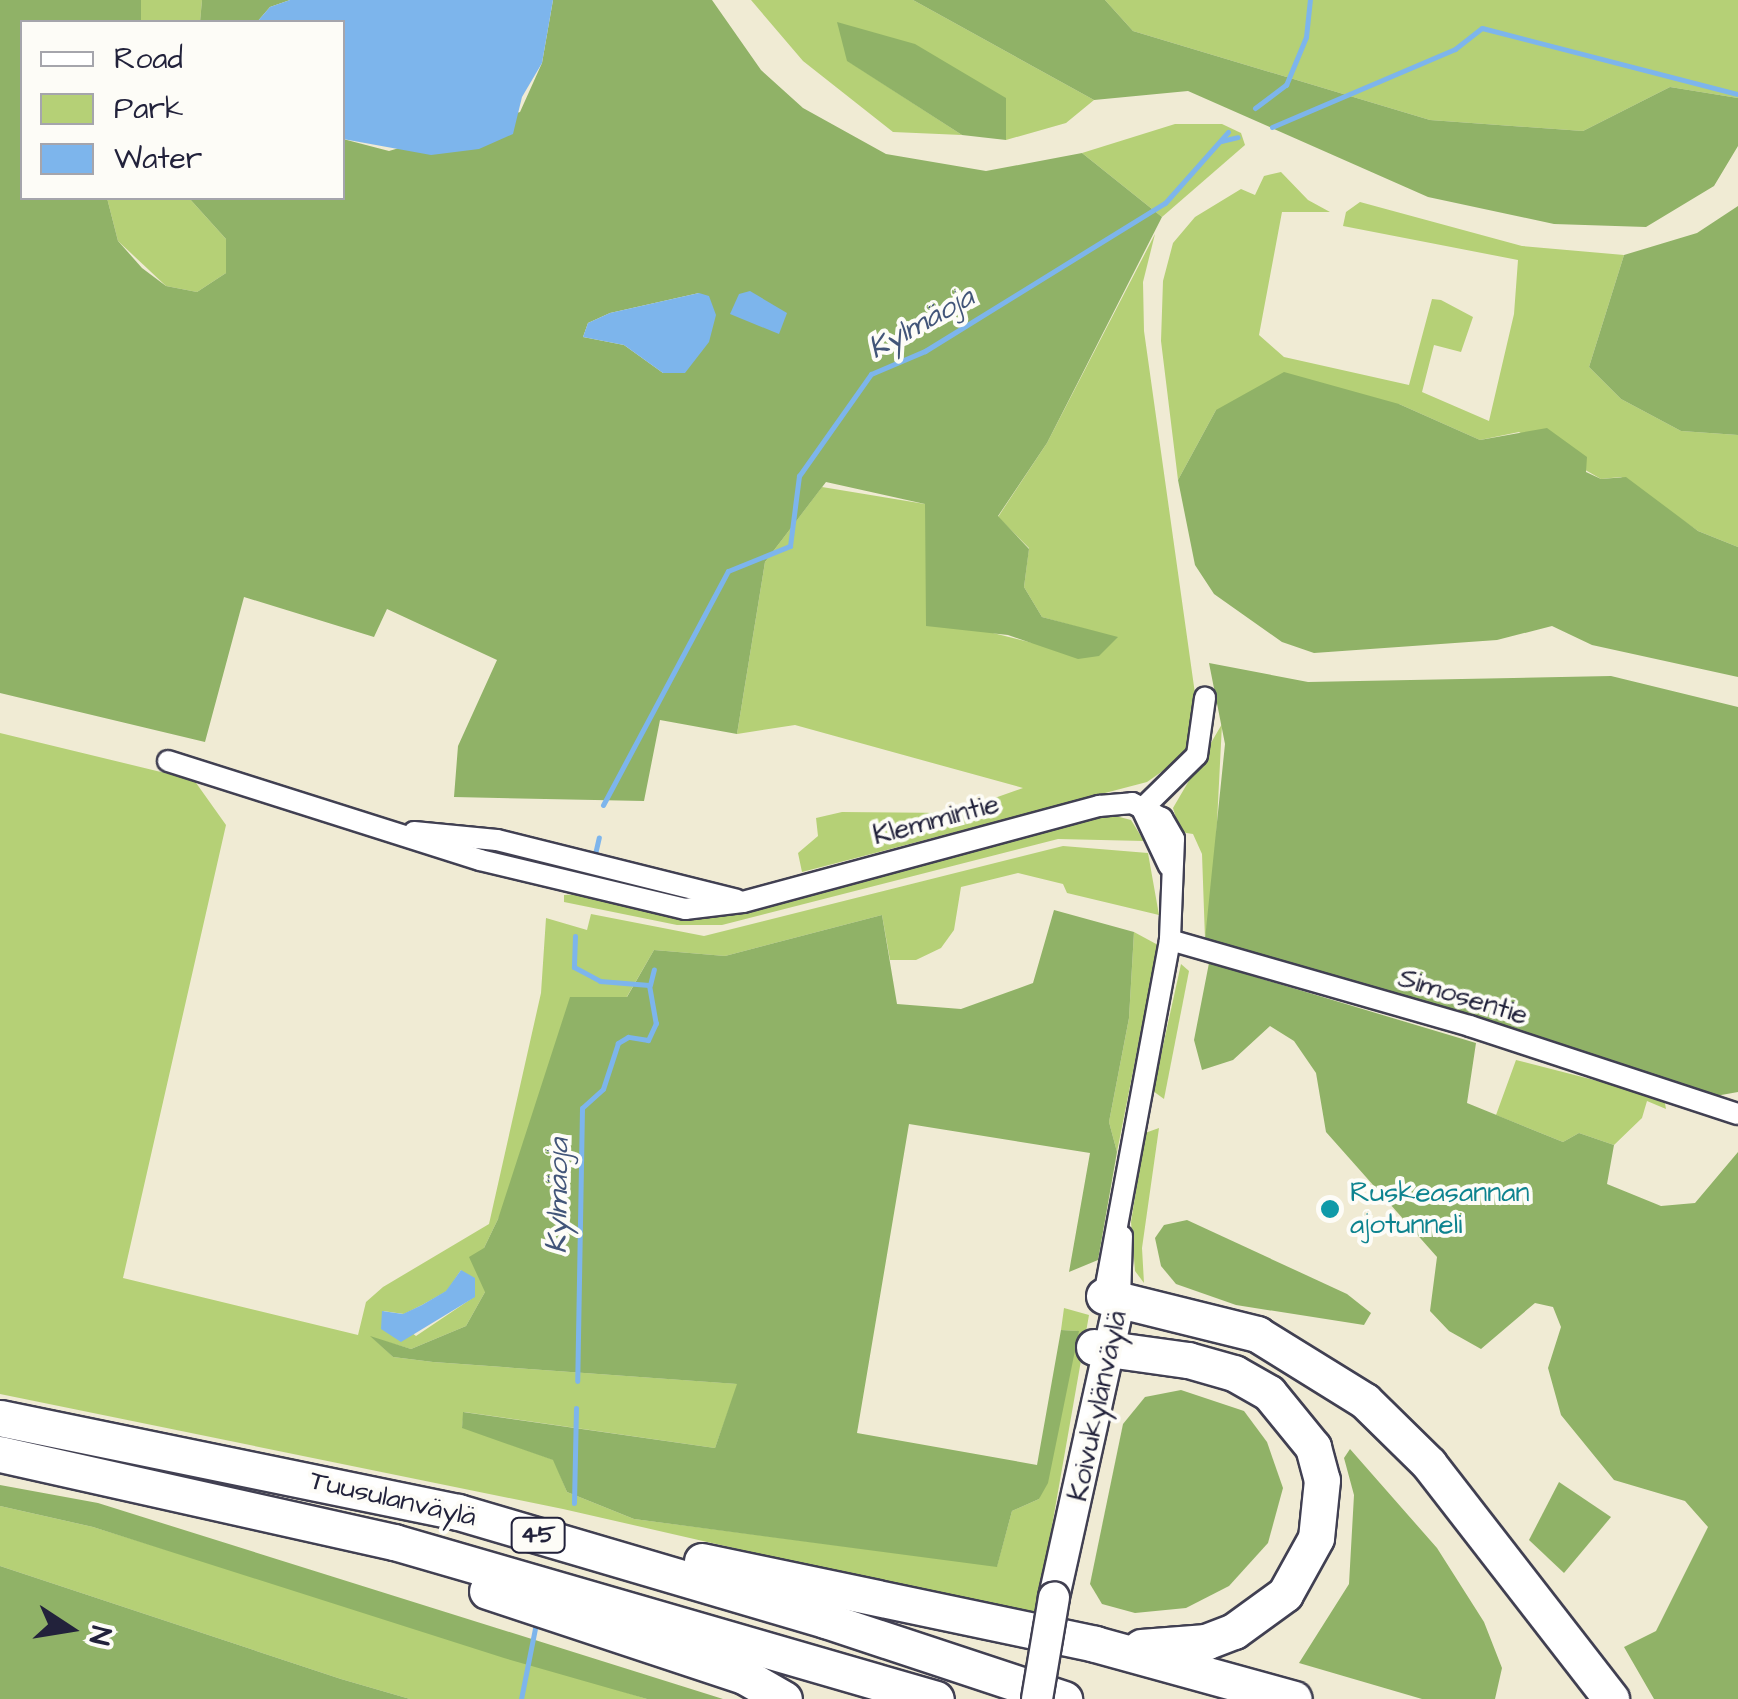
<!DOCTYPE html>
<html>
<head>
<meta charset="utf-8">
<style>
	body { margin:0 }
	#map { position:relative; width:1738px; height:1699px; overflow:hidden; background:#f0ebd4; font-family:"Architects Daughter",sans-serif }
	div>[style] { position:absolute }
	.green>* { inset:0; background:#b5d076 }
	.forest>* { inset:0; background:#90b267 }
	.water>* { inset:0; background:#7db5ec }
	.stream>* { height:5px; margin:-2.5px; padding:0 2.5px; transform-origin:2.5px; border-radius:2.5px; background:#7db5ec }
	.roads { filter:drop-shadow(2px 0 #414052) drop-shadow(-2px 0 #414052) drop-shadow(0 2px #414052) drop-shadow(0 -2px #414052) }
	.street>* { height:20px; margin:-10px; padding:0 10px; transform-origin:10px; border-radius:10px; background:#fff }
	.primary>* { height:30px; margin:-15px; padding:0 15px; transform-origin:15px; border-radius:15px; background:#fff }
	.highway>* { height:35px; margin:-17.5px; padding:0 17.5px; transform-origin:17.5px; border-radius:17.5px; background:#fff }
	.bridges { filter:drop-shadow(2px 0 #414052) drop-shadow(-2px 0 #414052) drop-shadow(0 2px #414052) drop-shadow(0 -2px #414052) }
	.primary-bridge>* { height:30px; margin:-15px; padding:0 15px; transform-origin:15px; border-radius:15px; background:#fff }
	.dots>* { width:28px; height:28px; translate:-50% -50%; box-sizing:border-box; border:5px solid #fdfcf7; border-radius:50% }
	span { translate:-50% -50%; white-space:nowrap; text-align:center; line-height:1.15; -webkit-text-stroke:8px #fdfcf7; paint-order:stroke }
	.shield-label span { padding:2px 8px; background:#fdfcf7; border:2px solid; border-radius:8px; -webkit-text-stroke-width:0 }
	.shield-label { font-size:25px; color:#22223b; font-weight:700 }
	.street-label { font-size:28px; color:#22223b }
	.culture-label { font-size:28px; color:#0d838f }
	.left { translate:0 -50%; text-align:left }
	.water-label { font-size:30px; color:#425579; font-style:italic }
	.legend { position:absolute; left:20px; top:20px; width:325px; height:180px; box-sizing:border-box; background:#fdfcf7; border:2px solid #a5a5ac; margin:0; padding:12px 18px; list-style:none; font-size:30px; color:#22223b }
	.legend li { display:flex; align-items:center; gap:20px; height:50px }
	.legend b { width:50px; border:2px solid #a5a5ac }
	.north { position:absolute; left:20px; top:1579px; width:100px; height:100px; -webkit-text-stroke:8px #fdfcf7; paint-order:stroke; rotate:102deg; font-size:28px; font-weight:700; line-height:40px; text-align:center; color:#22223b }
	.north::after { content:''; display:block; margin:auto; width:35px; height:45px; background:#22223b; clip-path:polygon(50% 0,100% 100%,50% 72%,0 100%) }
</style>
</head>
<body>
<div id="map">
	<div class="green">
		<div style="clip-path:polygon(141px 0,202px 0,200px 22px,141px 22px)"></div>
		<div style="clip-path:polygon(751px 0,913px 0,1094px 100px,1066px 123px,1006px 140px,1005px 98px,848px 61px,962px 135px,893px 132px,803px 61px)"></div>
		<div style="clip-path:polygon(1105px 0,1738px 0,1738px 98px,1670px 87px,1583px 131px,1430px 120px,1133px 31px)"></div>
		<div style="clip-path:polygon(1175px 124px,1222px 124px,1241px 133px,1245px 145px,1162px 217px,1082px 153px)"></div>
		<div style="clip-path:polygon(1281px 172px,1308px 200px,1330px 212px,1282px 212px,1259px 335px,1284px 357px,1409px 385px,1432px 299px,1441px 300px,1473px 317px,1461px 352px,1434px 345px,1422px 392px,1489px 421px,1514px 314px,1518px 260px,1343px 226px,1346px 212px,1360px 202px,1522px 246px,1624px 255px,1589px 367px,1621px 399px,1681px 431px,1738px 435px,1738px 547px,1698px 531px,1621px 477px,1601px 479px,1519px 432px,1480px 440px,1399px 404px,1216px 410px,1178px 480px,1161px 341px,1163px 281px,1173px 243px,1195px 217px,1241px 189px,1255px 195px,1264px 176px)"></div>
		<div style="clip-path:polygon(107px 198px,189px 198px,226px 239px,226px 273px,197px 292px,166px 286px,118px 241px)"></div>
		<div style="clip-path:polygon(1155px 234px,1143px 282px,1144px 331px,1198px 715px,1190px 752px,1147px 782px,802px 872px,798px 853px,818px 836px,816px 818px,842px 812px,952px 813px,1023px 788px,795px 725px,737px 734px,765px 562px,822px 487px,925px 504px,985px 631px,1033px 643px,1117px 638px,1042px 617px,1024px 587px,1029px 548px,998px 517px,1047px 443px)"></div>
		<div style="clip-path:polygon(1222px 724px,1214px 882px,1205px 939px,1202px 854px,1193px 834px,1180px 832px,1173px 808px)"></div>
		<div style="clip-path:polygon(evenodd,0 733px,194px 780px,226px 825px,123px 1278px,358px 1335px,366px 1302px,383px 1287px,489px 1224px,541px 993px,546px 918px,587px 930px,591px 914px,704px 936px,1063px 846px,1148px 853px,1159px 915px,1067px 893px,1063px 884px,1018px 873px,961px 887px,954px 930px,941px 948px,916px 960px,890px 960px,882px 915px,725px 956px,654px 950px,498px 1219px,484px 1248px,485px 1292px,466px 1326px,411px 1349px,373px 1338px,393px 1357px,433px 1362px,738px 1384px,715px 1448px,464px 1412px,462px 1427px,554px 1460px,567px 1492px,634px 1519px,997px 1566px,1012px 1511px,1039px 1499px,1078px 1331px,1061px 1330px,1064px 1308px,1089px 1315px,1036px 1617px,563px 1509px,0 1394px,0 733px,461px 1270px,474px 1297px,416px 1336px,383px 1311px,404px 1314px,422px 1305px,447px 1291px,461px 1270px)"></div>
		<div style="clip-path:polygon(1108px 814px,1131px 820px,1144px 841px,1058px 839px,722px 925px,677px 925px,564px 902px,564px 895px,583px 894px,689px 918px,727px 915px)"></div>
		<div style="clip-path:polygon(1134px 932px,1158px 945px,1117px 1152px,1109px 1122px,1129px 1018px)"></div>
		<div style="clip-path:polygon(1181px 964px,1189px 971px,1164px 1099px,1153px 1091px)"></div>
		<div style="clip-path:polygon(1516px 1060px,1664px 1098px,1666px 1109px,1647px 1101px,1642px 1118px,1614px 1145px,1579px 1133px,1563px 1142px,1496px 1115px)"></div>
		<div style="clip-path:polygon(1159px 1128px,1142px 1248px,1144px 1283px,1135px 1271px,1131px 1222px,1145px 1133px)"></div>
		<div style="clip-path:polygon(0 1506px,93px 1527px,647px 1699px,410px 1699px,341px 1679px,0 1566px)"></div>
	</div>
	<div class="forest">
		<div style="clip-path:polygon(evenodd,0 0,141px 0,141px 22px,22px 22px,22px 198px,107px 198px,118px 241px,142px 268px,166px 286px,197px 292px,226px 273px,226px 239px,189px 198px,342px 198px,343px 139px,389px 151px,520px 112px,542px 63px,553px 0,712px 0,761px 70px,803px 108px,886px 154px,986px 171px,1082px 153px,1162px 217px,1047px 443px,998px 516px,1029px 549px,1024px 587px,1042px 617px,1118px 637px,1099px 656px,1078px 659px,1008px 635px,926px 626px,925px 504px,826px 482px,765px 562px,737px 734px,660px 720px,644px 801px,454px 797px,458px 746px,497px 660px,387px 609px,374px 637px,244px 597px,205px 742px,0 693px,0 0,699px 293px,663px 373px,624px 345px,583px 337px,588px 323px,610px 313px,699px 293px)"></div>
		<div style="clip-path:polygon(202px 0,290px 0,270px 7px,257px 22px,200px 22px)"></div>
		<div style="clip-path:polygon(913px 0,1105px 0,1133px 31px,1430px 120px,1583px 131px,1670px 87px,1738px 98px,1738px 146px,1714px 186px,1646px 227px,1554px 224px,1428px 197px,1188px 91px,1094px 100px)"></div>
		<div style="clip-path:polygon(837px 22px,915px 44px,1006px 98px,1006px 140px,962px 135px,847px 61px)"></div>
		<div style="clip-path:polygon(1738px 206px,1738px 435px,1681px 431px,1621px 399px,1589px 367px,1624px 255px,1697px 233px)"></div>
		<div style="clip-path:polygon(1284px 372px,1399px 404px,1480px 440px,1547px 428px,1587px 457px,1586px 472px,1601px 479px,1626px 477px,1698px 531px,1738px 547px,1738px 677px,1592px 645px,1552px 626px,1497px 640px,1314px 653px,1282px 642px,1214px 594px,1195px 565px,1178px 480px,1216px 410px)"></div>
		<div style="clip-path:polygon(1209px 663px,1308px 682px,1611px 676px,1738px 707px,1738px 1092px,1710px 1097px,1205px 939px,1225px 744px)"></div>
		<div style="clip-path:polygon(1054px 910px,1134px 932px,1129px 1018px,1109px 1122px,1117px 1152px,1098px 1260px,1069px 1272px,1090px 1153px,909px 1124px,857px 1433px,1037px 1465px,1061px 1330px,1079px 1331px,1048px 1483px,1039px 1499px,1012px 1511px,997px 1567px,634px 1519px,567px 1492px,553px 1460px,462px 1428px,463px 1412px,715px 1448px,737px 1384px,433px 1362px,393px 1357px,370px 1336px,411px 1349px,466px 1326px,485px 1292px,469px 1257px,484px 1248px,498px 1219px,570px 997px,627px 997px,654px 950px,725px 956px,882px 915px,897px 1004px,961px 1009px,1033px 983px)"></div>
		<div style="clip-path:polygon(1209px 963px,1476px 1043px,1467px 1103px,1563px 1142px,1579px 1133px,1614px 1145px,1607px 1184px,1661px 1206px,1695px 1203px,1738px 1152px,1738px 1699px,1654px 1699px,1624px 1647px,1656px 1631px,1708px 1527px,1685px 1501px,1614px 1480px,1561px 1415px,1548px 1368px,1561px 1327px,1553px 1307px,1535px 1303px,1481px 1349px,1449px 1331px,1430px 1311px,1437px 1257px,1326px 1132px,1316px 1073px,1294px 1041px,1270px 1026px,1233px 1060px,1202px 1070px,1194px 1040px)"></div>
		<div style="clip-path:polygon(1187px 1220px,1347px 1294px,1371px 1313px,1364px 1325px,1236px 1305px,1176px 1284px,1161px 1266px,1155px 1238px,1164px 1225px)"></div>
		<div style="clip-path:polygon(1181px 1390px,1244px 1411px,1267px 1442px,1283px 1488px,1268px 1543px,1229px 1586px,1186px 1608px,1135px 1613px,1102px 1604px,1090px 1584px,1123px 1424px,1145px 1397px)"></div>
		<div style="clip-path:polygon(1350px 1449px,1437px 1548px,1484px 1622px,1502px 1668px,1495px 1699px,1422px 1699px,1299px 1663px,1349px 1584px,1354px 1495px,1344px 1458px)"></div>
		<div style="clip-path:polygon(1559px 1482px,1611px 1517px,1564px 1573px,1529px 1540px)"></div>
		<div style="clip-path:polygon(0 1485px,98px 1503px,723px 1699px,647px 1699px,504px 1658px,93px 1527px,0 1506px)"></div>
		<div style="clip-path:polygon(0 1566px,341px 1679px,410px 1699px,0 1699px)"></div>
	</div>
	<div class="water">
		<div style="clip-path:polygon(290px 0,553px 0,542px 63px,522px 97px,513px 134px,479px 149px,431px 155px,343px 139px,342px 22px,257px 22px,270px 7px)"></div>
		<div style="clip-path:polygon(750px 291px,787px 313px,779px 334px,730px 314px,739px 294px)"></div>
		<div style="clip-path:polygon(699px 293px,709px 296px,716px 315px,709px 342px,685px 373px,663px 373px,624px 345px,583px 337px,588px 323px,610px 313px)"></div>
		<div style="clip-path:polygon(461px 1270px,475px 1278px,475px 1297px,401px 1342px,381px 1329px,382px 1311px,403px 1314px,422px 1305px,446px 1291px)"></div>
	</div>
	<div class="stream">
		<div style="left:1255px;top:108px;width:39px;rotate:-37deg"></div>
		<div style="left:1286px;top:85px;width:52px;rotate:-67.4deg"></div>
		<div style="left:1306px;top:37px;width:37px;rotate:-84deg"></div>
		<div style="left:1272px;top:127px;width:199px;rotate:-23.1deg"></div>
		<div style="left:1455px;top:49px;width:34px;rotate:-38deg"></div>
		<div style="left:1482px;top:28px;width:264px;rotate:14.5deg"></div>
		<div style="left:1221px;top:141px;width:17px;rotate:-13deg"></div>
		<div style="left:603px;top:805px;width:265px;rotate:-61.9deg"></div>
		<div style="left:728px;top:571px;width:67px;rotate:-22deg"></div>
		<div style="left:790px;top:546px;width:71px;rotate:-82.7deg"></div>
		<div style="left:799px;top:476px;width:125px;rotate:-54.8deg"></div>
		<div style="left:871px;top:374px;width:59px;rotate:-23.1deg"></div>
		<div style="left:925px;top:351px;width:282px;rotate:-31.7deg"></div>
		<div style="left:1165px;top:203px;width:95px;rotate:-48.4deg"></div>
		<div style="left:595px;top:854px;width:17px;rotate:-77deg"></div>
		<div style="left:575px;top:936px;width:31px;rotate:92deg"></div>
		<div style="left:574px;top:967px;width:30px;rotate:28deg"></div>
		<div style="left:600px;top:981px;width:49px;rotate:4.7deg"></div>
		<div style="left:649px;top:985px;width:39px;rotate:80deg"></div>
		<div style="left:656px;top:1023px;width:19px;rotate:115deg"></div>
		<div style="left:648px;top:1040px;width:20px;rotate:-171deg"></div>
		<div style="left:628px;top:1037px;width:12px;rotate:149deg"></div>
		<div style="left:618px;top:1043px;width:48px;rotate:108.1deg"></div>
		<div style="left:603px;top:1089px;width:28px;rotate:138deg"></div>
		<div style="left:582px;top:1108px;width:273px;rotate:91deg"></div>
		<div style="left:650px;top:985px;width:16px;rotate:-76deg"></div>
		<div style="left:574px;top:1503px;width:95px;rotate:-88.8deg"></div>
		<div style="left:521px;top:1699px;width:77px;rotate:-78.8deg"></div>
	</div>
	<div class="roads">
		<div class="street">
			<div style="left:168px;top:761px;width:327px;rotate:17.6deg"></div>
			<div style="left:480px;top:860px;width:211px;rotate:13.4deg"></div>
			<div style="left:685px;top:909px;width:58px;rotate:-6.9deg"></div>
			<div style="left:743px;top:902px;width:369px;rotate:-15.1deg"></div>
			<div style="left:1099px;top:806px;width:33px;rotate:-5deg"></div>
			<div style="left:1132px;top:803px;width:34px;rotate:27deg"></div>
			<div style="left:1162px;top:818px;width:24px;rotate:60deg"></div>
			<div style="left:1174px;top:839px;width:101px;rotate:92.3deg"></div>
			<div style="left:1170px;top:940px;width:362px;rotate:100.5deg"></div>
			<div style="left:1142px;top:809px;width:77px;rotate:-44.5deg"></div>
			<div style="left:1197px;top:755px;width:58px;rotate:-82deg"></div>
			<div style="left:1142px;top:809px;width:63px;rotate:64.7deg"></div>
			<div style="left:414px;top:832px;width:83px;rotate:5.5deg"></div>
			<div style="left:497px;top:840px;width:247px;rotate:14deg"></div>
			<div style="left:1170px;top:940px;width:312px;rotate:16deg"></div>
			<div style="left:1470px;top:1026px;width:282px;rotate:18.2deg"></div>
			<div style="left:1120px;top:1299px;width:63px;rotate:-88.2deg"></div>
		</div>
		<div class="primary">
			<div style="left:1054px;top:1597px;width:305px;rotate:-77.5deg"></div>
		</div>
		<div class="highway">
			<div style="left:1104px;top:1296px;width:158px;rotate:13.9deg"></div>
			<div style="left:1257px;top:1334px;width:127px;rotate:31.8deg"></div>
			<div style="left:1365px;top:1401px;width:90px;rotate:44.5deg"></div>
			<div style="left:1429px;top:1464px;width:297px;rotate:52.2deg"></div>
			<div style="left:1094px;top:1347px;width:95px;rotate:7.9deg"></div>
			<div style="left:1188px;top:1360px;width:48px;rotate:15.8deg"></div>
			<div style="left:1234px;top:1373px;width:40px;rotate:29.7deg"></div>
			<div style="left:1269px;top:1393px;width:70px;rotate:50.8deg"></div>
			<div style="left:1313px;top:1447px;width:34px;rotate:75deg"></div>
			<div style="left:1322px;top:1480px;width:58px;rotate:95.9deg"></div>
			<div style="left:1316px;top:1538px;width:64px;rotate:119deg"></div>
			<div style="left:1285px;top:1594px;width:63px;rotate:144deg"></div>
			<div style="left:1234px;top:1631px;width:30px;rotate:159deg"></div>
			<div style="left:1206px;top:1642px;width:65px;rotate:175.6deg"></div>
			<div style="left:0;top:1418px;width:468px;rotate:11.6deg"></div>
			<div style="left:458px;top:1512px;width:383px;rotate:16.4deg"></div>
			<div style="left:825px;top:1620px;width:252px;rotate:18.3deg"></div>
			<div style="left:0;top:1454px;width:404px;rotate:12.6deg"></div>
			<div style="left:394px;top:1542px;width:564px;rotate:16.15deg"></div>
			<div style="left:702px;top:1561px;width:402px;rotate:11.9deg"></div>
			<div style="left:1095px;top:1644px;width:206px;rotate:15.4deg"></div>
			<div style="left:487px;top:1591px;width:271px;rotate:18.3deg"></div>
			<div style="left:744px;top:1676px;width:46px;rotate:29.9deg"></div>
		</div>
	</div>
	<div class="bridges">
		<div class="primary-bridge">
			<div style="left:1037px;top:1699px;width:103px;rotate:-80.5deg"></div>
		</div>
	</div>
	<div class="dots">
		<div style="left:1330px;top:1209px;background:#0f9aa8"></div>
	</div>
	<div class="shield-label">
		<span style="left:538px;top:1535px">45</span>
	</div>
	<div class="street-label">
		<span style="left:936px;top:820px;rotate:-15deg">Klemmintie</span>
		<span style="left:1463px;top:997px;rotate:17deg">Simosentie</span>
		<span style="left:1098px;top:1406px;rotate:-78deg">Koivukylänväylä</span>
		<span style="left:393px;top:1499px;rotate:13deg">Tuusulanväylä</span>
	</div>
	<div class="culture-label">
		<span class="left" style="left:1350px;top:1209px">Ruskeasannan<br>ajotunneli</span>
	</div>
	<div class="water-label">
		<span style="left:921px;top:323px;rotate:-29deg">Kylmäoja</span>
		<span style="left:558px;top:1196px;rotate:-89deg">Kylmäoja</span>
	</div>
	<ul class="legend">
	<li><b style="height:12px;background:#fff"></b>Road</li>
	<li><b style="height:28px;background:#b5d076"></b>Park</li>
	<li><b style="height:28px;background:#7db5ec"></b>Water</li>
	</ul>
	<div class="north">N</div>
</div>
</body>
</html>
